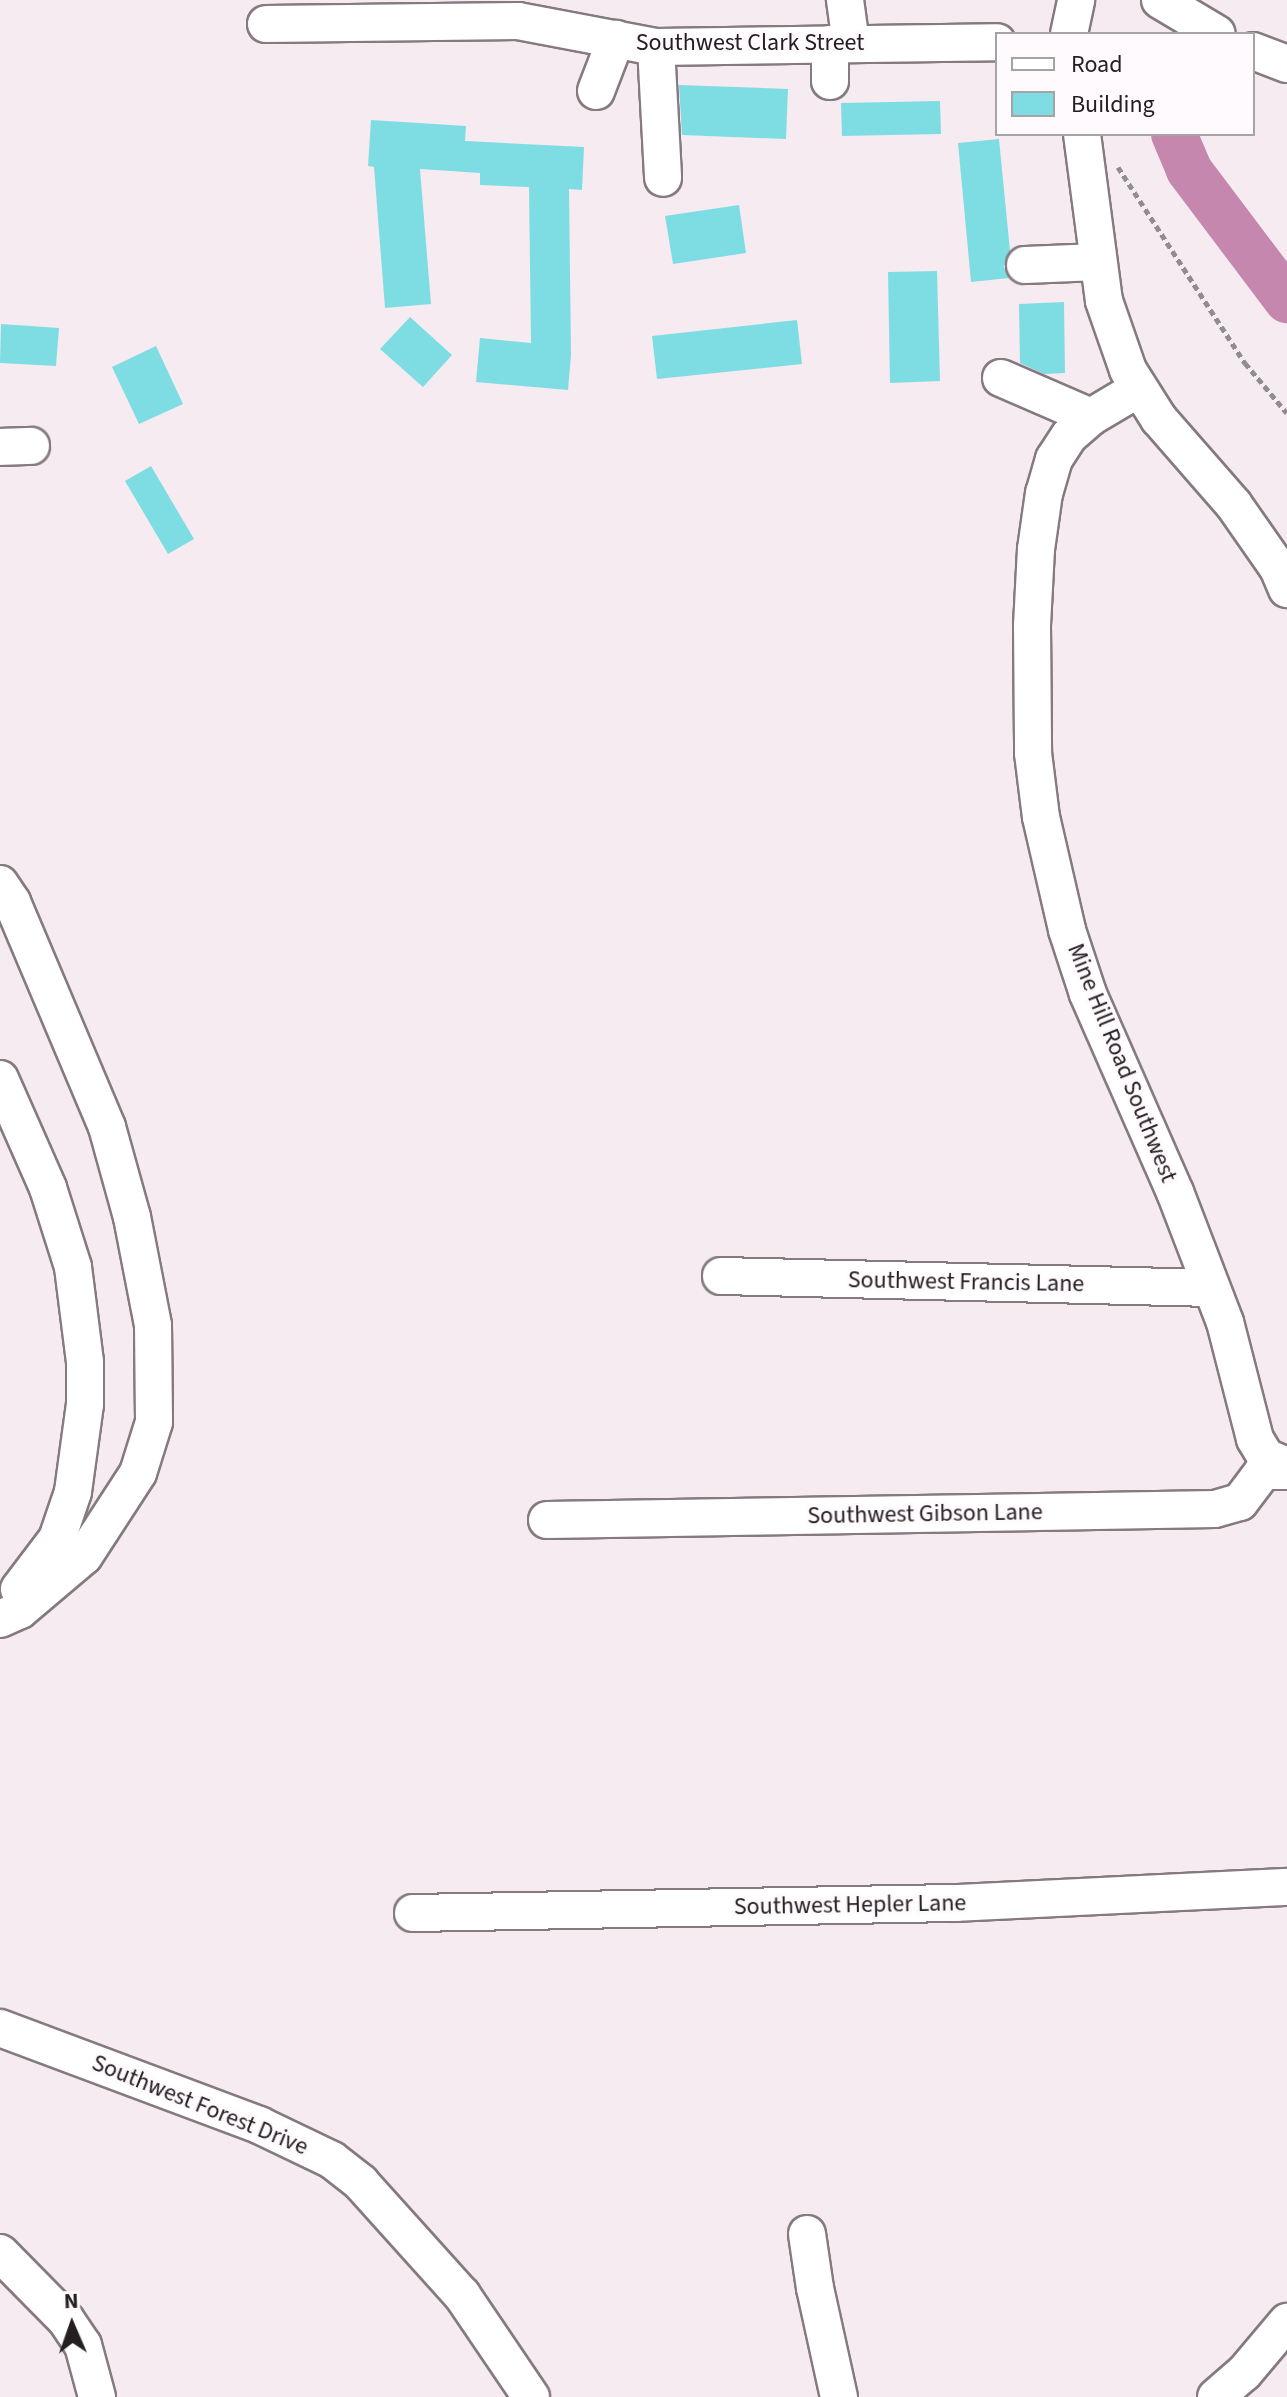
<!DOCTYPE html>
<html>
<head>
<meta charset="utf-8">
<style>
	body { margin:0 }
	#map { position:relative; width:1287px; height:2397px; overflow:hidden; background:#f6ebf1; font-family:"Source Sans 3",sans-serif }
	div>[style] { position:absolute }
	.river>* { height:46px; margin:-23px; padding:0 23px; transform-origin:23px; border-radius:23px; background:#c587ad }
	.building>* { inset:0; background:#7edde3 }
	.path>* { height:5px; margin-top:-2.5px; transform-origin:0; background:repeating-linear-gradient(90deg,#938b8f 0 6px,transparent 0 10px) }
	.roads { filter:drop-shadow(2px 0 #847a80) drop-shadow(-2px 0 #847a80) drop-shadow(0 2px #847a80) drop-shadow(0 -2px #847a80) }
	.minor>* { height:36px; margin:-18px; padding:0 18px; transform-origin:18px; border-radius:18px; background:#fff }
	span { translate:-50% -50%; white-space:nowrap; text-align:center; line-height:1.15; -webkit-text-stroke:6px #fffafd; paint-order:stroke }
	.street-label { font-size:24px; color:#242022 }
	.legend { position:absolute; left:995px; top:32px; width:260px; height:104px; box-sizing:border-box; background:#fffafd; border:2px solid #a7a3a5; margin:0; padding:10px 14px; list-style:none; font-size:24px; color:#242022 }
	.legend li { display:flex; align-items:center; gap:16px; height:40px }
	.legend b { width:40px; border:2px solid #a7a3a5 }
	.north { position:absolute; left:32px; top:2285px; width:80px; height:80px; -webkit-text-stroke:6px #fffafd; paint-order:stroke; rotate:358deg; font-size:22px; font-weight:700; line-height:32px; text-align:center; color:#242022 }
	.north::after { content:''; display:block; margin:auto; width:28px; height:36px; background:#242022; clip-path:polygon(50% 0,100% 100%,50% 72%,0 100%) }
</style>
</head>
<body>
<div id="map">
	<div class="river">
		<div style="left:1174px;top:134px;width:39px;rotate:67deg"></div>
		<div style="left:1189px;top:170px;width:163px;rotate:53deg"></div>
	</div>
	<div class="building">
		<div style="clip-path:polygon(679px 85px,788px 89px,786px 139px,682px 135px)"></div>
		<div style="clip-path:polygon(940px 101px,941px 134px,842px 136px,841px 103px)"></div>
		<div style="clip-path:polygon(371px 120px,466px 126px,465px 141px,584px 147px,582px 190px,569px 189px,571px 355px,568px 390px,476px 382px,480px 338px,531px 343px,529px 187px,480px 185px,480px 173px,420px 169px,431px 304px,385px 308px,374px 167px,368px 166px)"></div>
		<div style="clip-path:polygon(999px 139px,1010px 251px,1004px 267px,1009px 278px,971px 282px,958px 143px)"></div>
		<div style="clip-path:polygon(739px 205px,746px 253px,673px 264px,665px 216px)"></div>
		<div style="clip-path:polygon(937px 271px,940px 381px,890px 383px,888px 272px)"></div>
		<div style="clip-path:polygon(1064px 302px,1065px 373px,1044px 374px,1020px 363px,1019px 304px)"></div>
		<div style="clip-path:polygon(410px 317px,452px 355px,423px 387px,380px 349px)"></div>
		<div style="clip-path:polygon(797px 320px,802px 364px,657px 379px,652px 336px)"></div>
		<div style="clip-path:polygon(1px 324px,59px 328px,56px 366px,0 363px)"></div>
		<div style="clip-path:polygon(156px 346px,183px 404px,139px 424px,112px 367px)"></div>
		<div style="clip-path:polygon(151px 466px,194px 539px,168px 554px,125px 481px)"></div>
	</div>
	<div class="path">
		<div style="left:1118px;top:167px;width:234px;rotate:57.1deg"></div>
		<div style="left:1245px;top:363px;width:65px;rotate:50deg"></div>
	</div>
	<div class="roads">
		<div class="minor">
			<div style="left:845px;top:0;width:44px;rotate:82.2deg"></div>
			<div style="left:1160px;top:0;width:66px;rotate:30.8deg"></div>
			<div style="left:266px;top:24px;width:252px;rotate:-0.7deg"></div>
			<div style="left:518px;top:21px;width:140px;rotate:10.7deg"></div>
			<div style="left:656px;top:47px;width:341px;rotate:-0.8deg"></div>
			<div style="left:1069px;top:34px;width:35px;rotate:-78deg"></div>
			<div style="left:830px;top:44px;width:37px;rotate:90deg"></div>
			<div style="left:656px;top:47px;width:131px;rotate:86.9deg"></div>
			<div style="left:1253px;top:51px;width:36px;rotate:21deg"></div>
			<div style="left:596px;top:91px;width:56px;rotate:-69deg"></div>
			<div style="left:1082px;top:134px;width:168px;rotate:82.5deg"></div>
			<div style="left:1104px;top:301px;width:73px;rotate:70.8deg"></div>
			<div style="left:1128px;top:370px;width:58px;rotate:57.7deg"></div>
			<div style="left:1159px;top:419px;width:114px;rotate:48.9deg"></div>
			<div style="left:1234px;top:505px;width:77px;rotate:55.1deg"></div>
			<div style="left:1278px;top:568px;width:23px;rotate:67deg"></div>
			<div style="left:1025px;top:265px;width:73px;rotate:-2.4deg"></div>
			<div style="left:1001px;top:378px;width:98px;rotate:23.4deg"></div>
			<div style="left:1138px;top:389px;width:55px;rotate:149.2deg"></div>
			<div style="left:1091px;top:417px;width:29px;rotate:139deg"></div>
			<div style="left:1069px;top:436px;width:27px;rotate:123deg"></div>
			<div style="left:1054px;top:459px;width:35px;rotate:106deg"></div>
			<div style="left:1044px;top:493px;width:57px;rotate:98.1deg"></div>
			<div style="left:1036px;top:549px;width:77px;rotate:93deg"></div>
			<div style="left:1032px;top:626px;width:127px;rotate:89.5deg"></div>
			<div style="left:1033px;top:753px;width:64px;rotate:82.9deg"></div>
			<div style="left:1041px;top:817px;width:116px;rotate:77deg"></div>
			<div style="left:1067px;top:930px;width:67px;rotate:71.8deg"></div>
			<div style="left:1088px;top:994px;width:216px;rotate:66.3deg"></div>
			<div style="left:1175px;top:1192px;width:139px;rotate:69deg"></div>
			<div style="left:1225px;top:1322px;width:121px;rotate:75.6deg"></div>
			<div style="left:1255px;top:1439px;width:21px;rotate:59deg"></div>
			<div style="left:1266px;top:1457px;width:23px;rotate:23deg"></div>
			<div style="left:0;top:447px;width:31px;rotate:-2deg"></div>
			<div style="left:0;top:884px;width:22px;rotate:56deg"></div>
			<div style="left:12px;top:902px;width:244px;rotate:67.1deg"></div>
			<div style="left:107px;top:1127px;width:93px;rotate:74.5deg"></div>
			<div style="left:132px;top:1217px;width:110px;rotate:79deg"></div>
			<div style="left:153px;top:1325px;width:97px;rotate:89.4deg"></div>
			<div style="left:154px;top:1422px;width:53px;rotate:107.4deg"></div>
			<div style="left:138px;top:1473px;width:99px;rotate:123deg"></div>
			<div style="left:84px;top:1556px;width:84px;rotate:139.8deg"></div>
			<div style="left:20px;top:1610px;width:22px;rotate:156deg"></div>
			<div style="left:0;top:1079px;width:119px;rotate:66.2deg"></div>
			<div style="left:48px;top:1188px;width:83px;rotate:72.4deg"></div>
			<div style="left:73px;top:1267px;width:96px;rotate:82.8deg"></div>
			<div style="left:85px;top:1362px;width:42px;rotate:90deg"></div>
			<div style="left:85px;top:1404px;width:89px;rotate:97.8deg"></div>
			<div style="left:73px;top:1492px;width:50px;rotate:108.8deg"></div>
			<div style="left:57px;top:1539px;width:63px;rotate:127.2deg"></div>
			<div style="left:721px;top:1276px;width:489px;rotate:1.4deg"></div>
			<div style="left:547px;top:1520px;width:668px;rotate:-0.94deg"></div>
			<div style="left:1215px;top:1509px;width:26px;rotate:-16deg"></div>
			<div style="left:1240px;top:1502px;width:39px;rotate:-53deg"></div>
			<div style="left:1263px;top:1471px;width:24px"></div>
			<div style="left:413px;top:1913px;width:543px;rotate:-1.06deg"></div>
			<div style="left:956px;top:1903px;width:331px;rotate:-2.8deg"></div>
			<div style="left:0;top:2028px;width:277px;rotate:20.5deg"></div>
			<div style="left:259px;top:2125px;width:81px;rotate:25.6deg"></div>
			<div style="left:332px;top:2160px;width:37px;rotate:38deg"></div>
			<div style="left:361px;top:2183px;width:151px;rotate:48deg"></div>
			<div style="left:462px;top:2295px;width:123px;rotate:55.9deg"></div>
			<div style="left:807px;top:2234px;width:55px;rotate:81.6deg"></div>
			<div style="left:815px;top:2288px;width:112px;rotate:77.6deg"></div>
			<div style="left:0;top:2253px;width:94px;rotate:45.4deg"></div>
			<div style="left:66px;top:2320px;width:30px;rotate:56deg"></div>
			<div style="left:83px;top:2345px;width:54px;rotate:74.9deg"></div>
			<div style="left:1216px;top:2397px;width:37px;rotate:-41deg"></div>
			<div style="left:1244px;top:2373px;width:67px;rotate:-49.9deg"></div>
		</div>
	</div>
	<div class="street-label">
		<span style="left:750px;top:43px">Southwest Clark Street</span>
		<span style="left:1122px;top:1063px;rotate:68deg">Mine Hill Road Southwest</span>
		<span style="left:966px;top:1282px;rotate:1deg">Southwest Francis Lane</span>
		<span style="left:925px;top:1514px;rotate:-1deg">Southwest Gibson Lane</span>
		<span style="left:850px;top:1905px;rotate:-1deg">Southwest Hepler Lane</span>
		<span style="left:200px;top:2105px;rotate:22deg">Southwest Forest Drive</span>
	</div>
	<ul class="legend">
	<li><b style="height:10px;background:#fff"></b>Road</li>
	<li><b style="height:22px;background:#7edde3"></b>Building</li>
	</ul>
	<div class="north">N</div>
</div>
</body>
</html>
